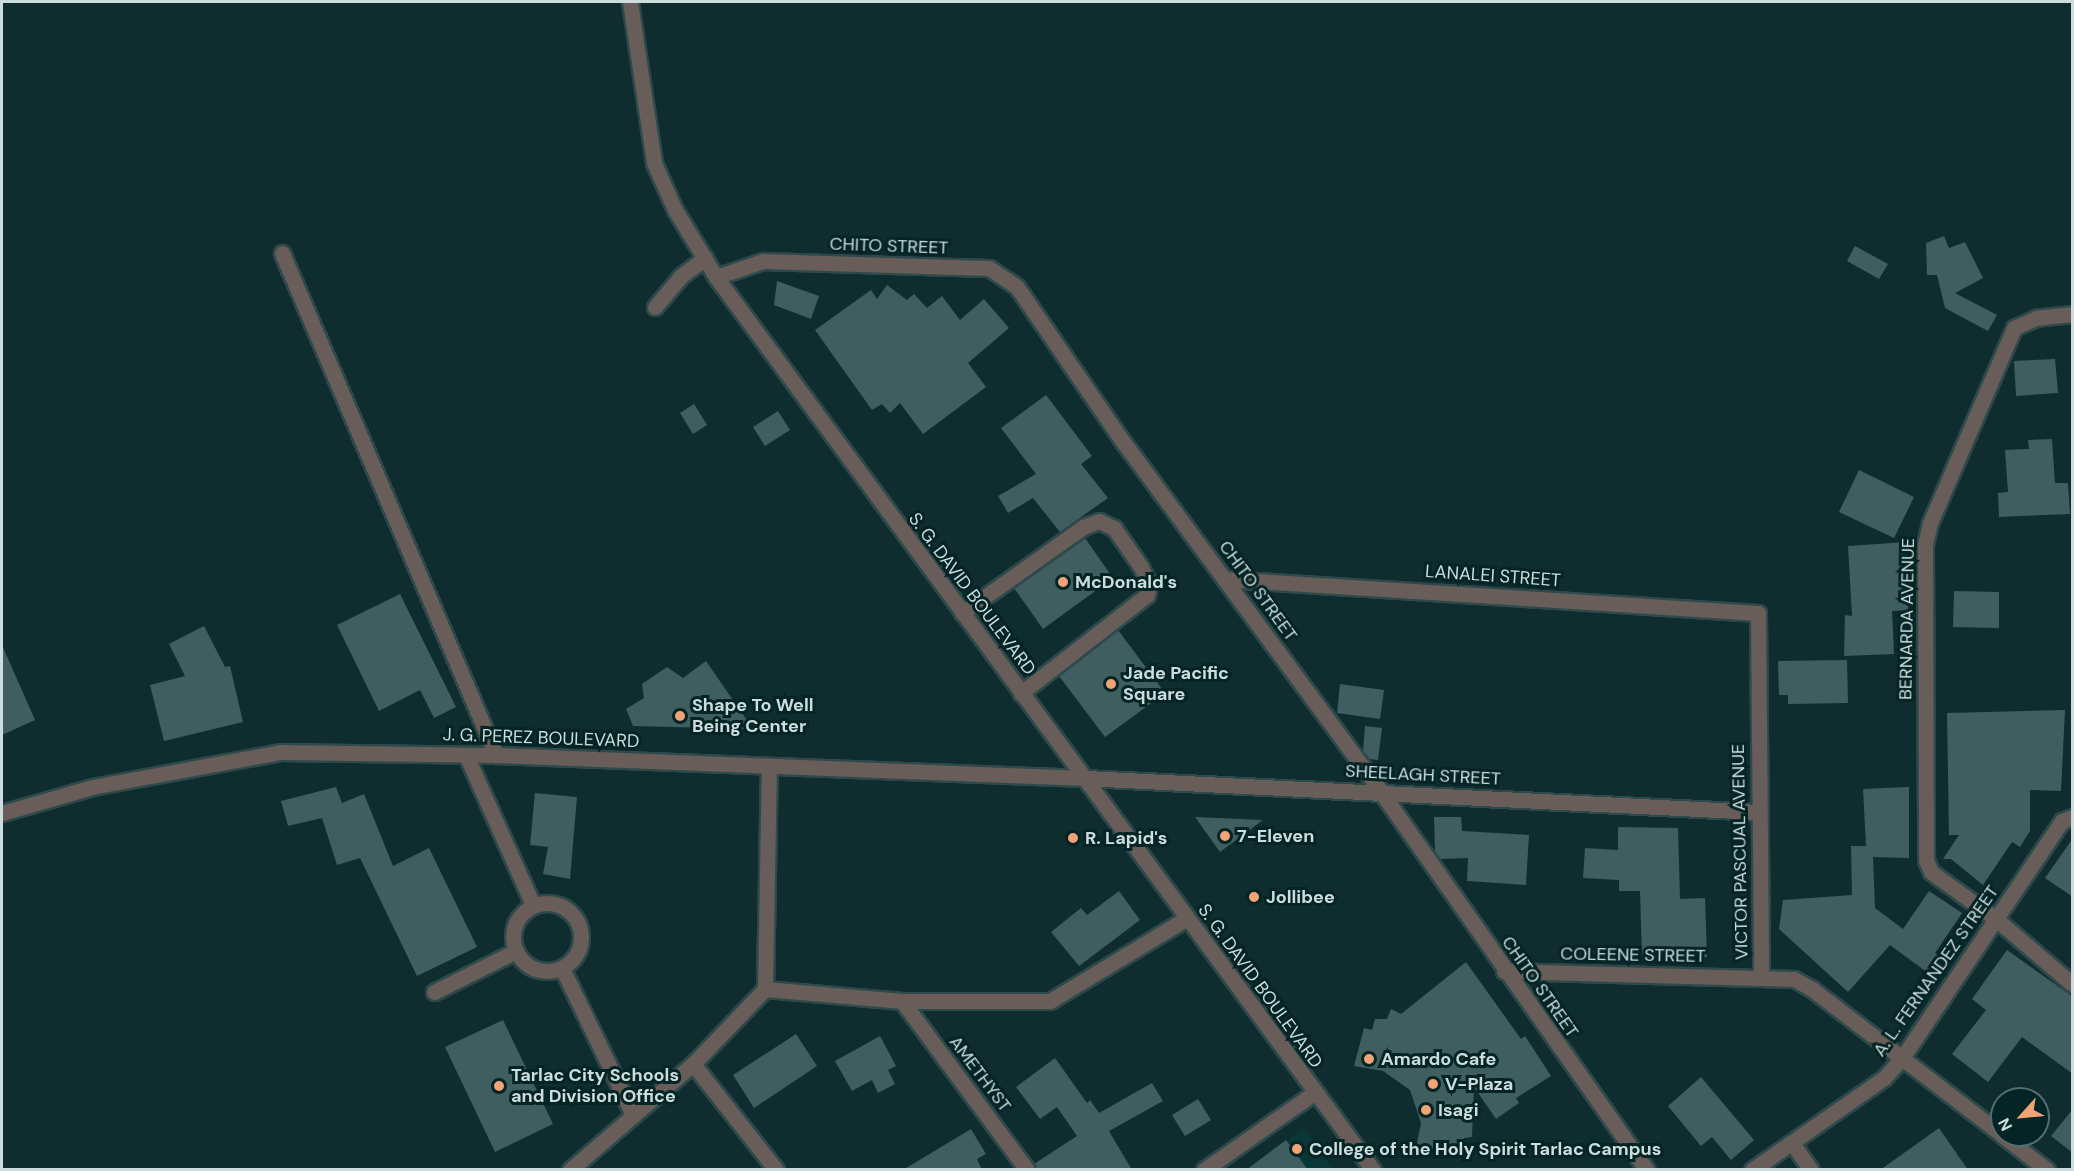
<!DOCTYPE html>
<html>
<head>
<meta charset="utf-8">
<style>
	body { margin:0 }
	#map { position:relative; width:2074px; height:1171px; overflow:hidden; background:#0f2d2f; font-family:"DM Sans",sans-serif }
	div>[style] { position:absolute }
	.built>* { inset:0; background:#093637 }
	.building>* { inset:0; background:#405e60 }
	.roads { filter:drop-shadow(2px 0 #2d494b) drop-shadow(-2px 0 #2d494b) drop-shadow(0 2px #2d494b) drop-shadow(0 -2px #2d494b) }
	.minor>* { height:15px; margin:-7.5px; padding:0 7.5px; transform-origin:7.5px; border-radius:7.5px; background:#685d58 }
	.minor>.ring { margin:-7.5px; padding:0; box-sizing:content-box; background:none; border:15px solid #685d58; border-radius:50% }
	.dots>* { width:16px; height:16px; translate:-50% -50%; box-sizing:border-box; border:3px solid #042425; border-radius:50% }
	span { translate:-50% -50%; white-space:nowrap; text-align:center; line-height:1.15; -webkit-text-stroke:6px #042425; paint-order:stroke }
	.street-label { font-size:18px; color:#cdddde }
	.poi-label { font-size:18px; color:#cdddde; font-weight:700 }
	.left { translate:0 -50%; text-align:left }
	.frame { position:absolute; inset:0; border:3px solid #cdddde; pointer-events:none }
	.north { position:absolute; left:1990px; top:1087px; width:60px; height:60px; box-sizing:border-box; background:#042425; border:2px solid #546e6f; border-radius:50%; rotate:243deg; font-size:16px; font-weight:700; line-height:24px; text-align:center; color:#cdddde }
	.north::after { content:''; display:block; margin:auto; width:21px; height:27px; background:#efa377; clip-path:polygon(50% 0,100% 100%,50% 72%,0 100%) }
</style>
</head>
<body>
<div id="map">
	<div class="built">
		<div style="clip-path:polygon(1304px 1128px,1333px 1169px,1247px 1170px)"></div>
	</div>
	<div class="building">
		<div style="clip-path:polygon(1944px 236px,1949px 248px,1965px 242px,1983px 278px,1955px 293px,1997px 315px,1988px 331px,1945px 308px,1937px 275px,1927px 275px,1926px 243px)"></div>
		<div style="clip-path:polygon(1855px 246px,1888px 264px,1879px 279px,1847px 261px)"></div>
		<div style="clip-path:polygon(777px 281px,819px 296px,811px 319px,774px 305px)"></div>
		<div style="clip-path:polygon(887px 285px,907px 300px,914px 294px,927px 308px,942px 296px,960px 320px,984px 299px,1009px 328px,968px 363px,986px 387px,923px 434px,900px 403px,890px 413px,882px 404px,872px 410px,815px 330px,871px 290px,877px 299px)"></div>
		<div style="clip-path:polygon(2055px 359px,2058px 393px,2016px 396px,2014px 361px)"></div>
		<div style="clip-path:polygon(1046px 395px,1092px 456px,1081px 464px,1108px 498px,1060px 532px,1033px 498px,1008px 513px,998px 496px,1036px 474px,1001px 428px)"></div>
		<div style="clip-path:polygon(694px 404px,707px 425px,693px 434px,680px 413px)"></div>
		<div style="clip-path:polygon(778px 411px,790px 430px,765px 446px,753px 427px)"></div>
		<div style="clip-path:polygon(2052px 439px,2055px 483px,2068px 483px,2070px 514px,1999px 517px,1998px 493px,2008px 492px,2005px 450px,2029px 449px,2028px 440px)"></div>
		<div style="clip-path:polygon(1859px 470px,1914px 497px,1894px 538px,1839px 512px)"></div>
		<div style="clip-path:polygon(1085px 538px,1113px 578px,1043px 629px,1014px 588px)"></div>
		<div style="clip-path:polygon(1906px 542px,1908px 610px,1892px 611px,1894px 654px,1844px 656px,1845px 615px,1852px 616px,1848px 546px)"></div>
		<div style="clip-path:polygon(1954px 591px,1999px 592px,1999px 628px,1953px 627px)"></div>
		<div style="clip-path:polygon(400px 594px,456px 707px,434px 718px,420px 690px,379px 711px,337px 625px)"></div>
		<div style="clip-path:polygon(204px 626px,225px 667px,230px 666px,243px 722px,164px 741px,150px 685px,185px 676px,169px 644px)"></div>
		<div style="clip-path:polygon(1118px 630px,1165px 693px,1105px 737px,1059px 676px)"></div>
		<div style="clip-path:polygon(2px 645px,35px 720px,2px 735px)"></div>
		<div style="clip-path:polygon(1847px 660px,1848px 703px,1788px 704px,1788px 695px,1779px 695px,1778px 661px)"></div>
		<div style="clip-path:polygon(706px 661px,753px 729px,633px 726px,626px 709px,644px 698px,642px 684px,667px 667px,683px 678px)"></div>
		<div style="clip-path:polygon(1340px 684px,1384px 690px,1380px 719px,1337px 713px)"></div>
		<div style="clip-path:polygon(2065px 710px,2061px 791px,2030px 790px,2030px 831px,2020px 847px,2012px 842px,1983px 885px,1951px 859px,1943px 859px,1959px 835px,1949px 835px,1947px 713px)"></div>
		<div style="clip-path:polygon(1365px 726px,1382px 728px,1378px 760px,1369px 759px,1363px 751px)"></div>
		<div style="clip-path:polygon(336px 787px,342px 803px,364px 794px,393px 866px,429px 848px,477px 947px,417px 976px,360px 858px,337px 865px,322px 818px,288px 826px,281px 801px)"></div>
		<div style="clip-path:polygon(1909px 787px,1909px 858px,1873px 857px,1875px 908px,1903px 929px,1929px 891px,1962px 913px,1935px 953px,1940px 957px,1928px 973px,1890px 945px,1848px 992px,1779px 929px,1783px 900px,1852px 895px,1851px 846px,1866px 846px,1863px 789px)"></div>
		<div style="clip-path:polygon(535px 793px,577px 797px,570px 879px,543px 874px,548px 847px,530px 845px)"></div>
		<div style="clip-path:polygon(1195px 817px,1263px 820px,1220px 852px)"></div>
		<div style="clip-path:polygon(1434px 817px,1461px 817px,1462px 831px,1529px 835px,1526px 885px,1467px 881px,1468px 858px,1440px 859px,1435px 851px)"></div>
		<div style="clip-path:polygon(1618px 827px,1678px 828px,1680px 899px,1705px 898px,1707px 957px,1642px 958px,1640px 891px,1619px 891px,1619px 880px,1583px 878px,1585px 848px,1618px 850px)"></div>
		<div style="clip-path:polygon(2073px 838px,2073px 897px,2045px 878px)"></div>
		<div style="clip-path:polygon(1119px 891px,1140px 920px,1079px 966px,1051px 932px,1081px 908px,1087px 915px)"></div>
		<div style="clip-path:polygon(2007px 950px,2073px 997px,2073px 1074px,2022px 1037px,1988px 1082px,1952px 1054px,1986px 1010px,1972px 999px)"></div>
		<div style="clip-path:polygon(1466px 962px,1521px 1039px,1525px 1036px,1551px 1076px,1516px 1098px,1519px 1103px,1496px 1119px,1474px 1087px,1472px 1137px,1464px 1138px,1463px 1145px,1452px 1144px,1449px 1153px,1416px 1148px,1421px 1123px,1410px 1090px,1383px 1071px,1354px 1066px,1364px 1028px,1372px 1030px,1375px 1019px,1387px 1019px,1391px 1009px,1401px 1014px)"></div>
		<div style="clip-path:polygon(503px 1020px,553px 1124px,495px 1152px,445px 1047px)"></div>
		<div style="clip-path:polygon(796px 1034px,817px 1066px,754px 1108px,733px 1075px)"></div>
		<div style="clip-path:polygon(880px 1036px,896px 1066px,888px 1070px,895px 1084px,878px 1093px,872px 1080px,852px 1091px,835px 1061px)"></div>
		<div style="clip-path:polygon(1055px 1058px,1087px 1103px,1090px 1100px,1099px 1113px,1152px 1083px,1163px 1101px,1109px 1131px,1132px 1170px,1037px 1170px,1034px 1164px,1077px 1136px,1057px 1107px,1040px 1119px,1016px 1087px)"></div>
		<div style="clip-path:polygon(1701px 1077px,1754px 1140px,1731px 1160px,1712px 1137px,1701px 1146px,1668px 1106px)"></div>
		<div style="clip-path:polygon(1198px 1099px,1211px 1120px,1185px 1136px,1172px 1115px)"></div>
		<div style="clip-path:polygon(2073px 1109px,2073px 1153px,2051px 1136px)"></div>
		<div style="clip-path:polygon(1939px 1128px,1968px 1170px,1880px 1170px)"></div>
		<div style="clip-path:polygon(971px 1129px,986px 1154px,977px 1159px,982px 1170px,903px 1170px)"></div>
		<div style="clip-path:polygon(1286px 1140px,1308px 1170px,1246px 1170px)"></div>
	</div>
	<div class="roads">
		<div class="minor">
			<div style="left:630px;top:2px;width:163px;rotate:81.5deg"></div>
			<div style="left:654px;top:163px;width:51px;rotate:65.9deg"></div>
			<div style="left:675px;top:210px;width:79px;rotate:58.5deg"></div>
			<div style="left:716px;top:277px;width:1109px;rotate:53.66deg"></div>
			<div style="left:282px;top:253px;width:546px;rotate:66.91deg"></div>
			<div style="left:716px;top:277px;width:50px;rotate:-18.8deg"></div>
			<div style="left:763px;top:261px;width:226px;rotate:1.8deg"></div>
			<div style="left:989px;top:268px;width:34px;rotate:34deg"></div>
			<div style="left:1017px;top:287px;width:189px;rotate:55.6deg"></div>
			<div style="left:1124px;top:443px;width:433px;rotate:53.6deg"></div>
			<div style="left:1381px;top:792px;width:462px;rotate:54.9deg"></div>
			<div style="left:655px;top:307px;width:40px;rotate:-50deg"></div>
			<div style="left:681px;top:276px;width:30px;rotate:-37deg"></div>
			<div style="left:2072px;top:314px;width:36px;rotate:174deg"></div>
			<div style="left:2036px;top:318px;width:24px;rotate:156deg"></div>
			<div style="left:2014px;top:328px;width:212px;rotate:113.3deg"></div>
			<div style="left:1930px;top:523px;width:23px;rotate:103deg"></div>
			<div style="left:1925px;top:545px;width:315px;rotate:89.8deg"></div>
			<div style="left:1926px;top:860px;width:13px;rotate:67deg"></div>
			<div style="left:1931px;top:872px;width:80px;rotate:35.9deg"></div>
			<div style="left:1996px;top:919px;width:100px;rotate:40.5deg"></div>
			<div style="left:1225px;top:579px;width:534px;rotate:3.65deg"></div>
			<div style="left:1758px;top:613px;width:364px;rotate:89.5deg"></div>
			<div style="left:962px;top:613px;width:148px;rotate:-35.4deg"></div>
			<div style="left:1083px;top:527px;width:17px;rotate:-21deg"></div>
			<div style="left:1099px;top:521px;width:17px;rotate:25deg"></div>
			<div style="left:1114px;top:528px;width:47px;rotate:55.3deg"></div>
			<div style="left:1141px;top:567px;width:20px;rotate:66deg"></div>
			<div style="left:1149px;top:585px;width:10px;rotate:101deg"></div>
			<div style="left:1147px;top:595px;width:160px;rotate:142.1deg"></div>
			<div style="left:466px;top:755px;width:164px;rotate:65.9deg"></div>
			<div style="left:2px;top:813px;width:94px;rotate:-16.1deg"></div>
			<div style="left:92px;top:787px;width:191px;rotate:-10.5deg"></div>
			<div style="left:280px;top:752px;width:216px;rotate:0.8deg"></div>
			<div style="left:496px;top:755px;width:589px;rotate:2.24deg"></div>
			<div style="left:1085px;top:778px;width:675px;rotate:2.89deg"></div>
			<div class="ring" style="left:513px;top:903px;width:53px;height:53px"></div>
			<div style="left:562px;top:968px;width:163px;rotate:64.2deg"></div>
			<div style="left:1504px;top:971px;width:290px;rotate:1.6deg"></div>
			<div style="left:1794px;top:979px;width:21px;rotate:29deg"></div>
			<div style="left:1812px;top:989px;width:240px;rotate:37.5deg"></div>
			<div style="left:765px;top:989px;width:222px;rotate:-89deg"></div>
			<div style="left:434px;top:992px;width:92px;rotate:-26.6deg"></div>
			<div style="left:902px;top:1001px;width:210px;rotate:53.5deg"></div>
			<div style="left:693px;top:1064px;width:135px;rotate:51.9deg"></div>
			<div style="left:2002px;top:1135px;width:57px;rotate:37.9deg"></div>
			<div style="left:1792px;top:1143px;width:33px;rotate:55deg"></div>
			<div style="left:570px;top:1170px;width:162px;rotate:-40.8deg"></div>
			<div style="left:693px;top:1064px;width:104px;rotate:-46.2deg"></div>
			<div style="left:765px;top:989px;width:138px;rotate:5deg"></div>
			<div style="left:902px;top:1001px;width:148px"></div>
			<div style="left:1050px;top:1001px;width:160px;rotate:-31.2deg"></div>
			<div style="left:1204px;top:1170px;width:134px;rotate:-35deg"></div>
			<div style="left:1752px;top:1170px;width:161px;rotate:-34.9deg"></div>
			<div style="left:1884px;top:1078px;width:27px;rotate:-48deg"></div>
			<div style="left:1902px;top:1058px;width:286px;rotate:-56deg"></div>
			<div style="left:2062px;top:821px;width:11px;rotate:-22deg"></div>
		</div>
	</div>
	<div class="dots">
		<div style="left:1063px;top:582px;background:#efa377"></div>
		<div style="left:1111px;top:684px;background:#efa377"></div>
		<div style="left:680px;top:716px;background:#efa377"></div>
		<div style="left:1225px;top:836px;background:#efa377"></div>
		<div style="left:1073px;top:838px;background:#efa377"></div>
		<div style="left:1254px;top:897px;background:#efa377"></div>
		<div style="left:1369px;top:1059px;background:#efa377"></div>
		<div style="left:1433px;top:1084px;background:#efa377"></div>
		<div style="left:499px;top:1086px;background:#efa377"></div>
		<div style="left:1426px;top:1110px;background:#efa377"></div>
		<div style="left:1297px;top:1149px;background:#efa377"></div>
	</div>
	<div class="street-label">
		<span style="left:889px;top:246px;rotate:2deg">CHITO STREET</span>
		<span style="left:1493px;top:576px;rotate:4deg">LANALEI STREET</span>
		<span style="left:1258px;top:591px;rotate:54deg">CHITO STREET</span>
		<span style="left:972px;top:594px;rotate:53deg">S. G. DAVID BOULEVARD</span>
		<span style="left:1907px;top:619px;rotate:-89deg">BERNARDA AVENUE</span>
		<span style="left:541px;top:738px;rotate:2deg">J. G. PEREZ BOULEVARD</span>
		<span style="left:1423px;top:775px;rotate:3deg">SHEELAGH STREET</span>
		<span style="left:1740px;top:852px;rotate:-91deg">VICTOR PASCUAL AVENUE</span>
		<span style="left:1633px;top:955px;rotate:1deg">COLEENE STREET</span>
		<span style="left:1936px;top:971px;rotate:-55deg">A. L. FERNANDEZ STREET</span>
		<span style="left:1260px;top:986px;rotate:54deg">S. G. DAVID BOULEVARD</span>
		<span style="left:1540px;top:987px;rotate:55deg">CHITO STREET</span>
		<span style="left:980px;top:1074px;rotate:53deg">AMETHYST</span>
	</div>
	<div class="poi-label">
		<span class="left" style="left:1075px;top:582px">McDonald's</span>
		<span class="left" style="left:1123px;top:684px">Jade Pacific<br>Square</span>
		<span class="left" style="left:692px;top:716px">Shape To Well<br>Being Center</span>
		<span class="left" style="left:1237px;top:836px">7-Eleven</span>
		<span class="left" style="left:1085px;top:838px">R. Lapid's</span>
		<span class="left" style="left:1266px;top:897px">Jollibee</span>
		<span class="left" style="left:1381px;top:1059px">Amardo Cafe</span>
		<span class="left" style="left:511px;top:1086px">Tarlac City Schools<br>and Division Office</span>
		<span class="left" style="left:1445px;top:1084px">V-Plaza</span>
		<span class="left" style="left:1438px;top:1110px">Isagi</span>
		<span class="left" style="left:1309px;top:1149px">College of the Holy Spirit Tarlac Campus</span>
	</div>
	<div class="frame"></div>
	<div class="north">N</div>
</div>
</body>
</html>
